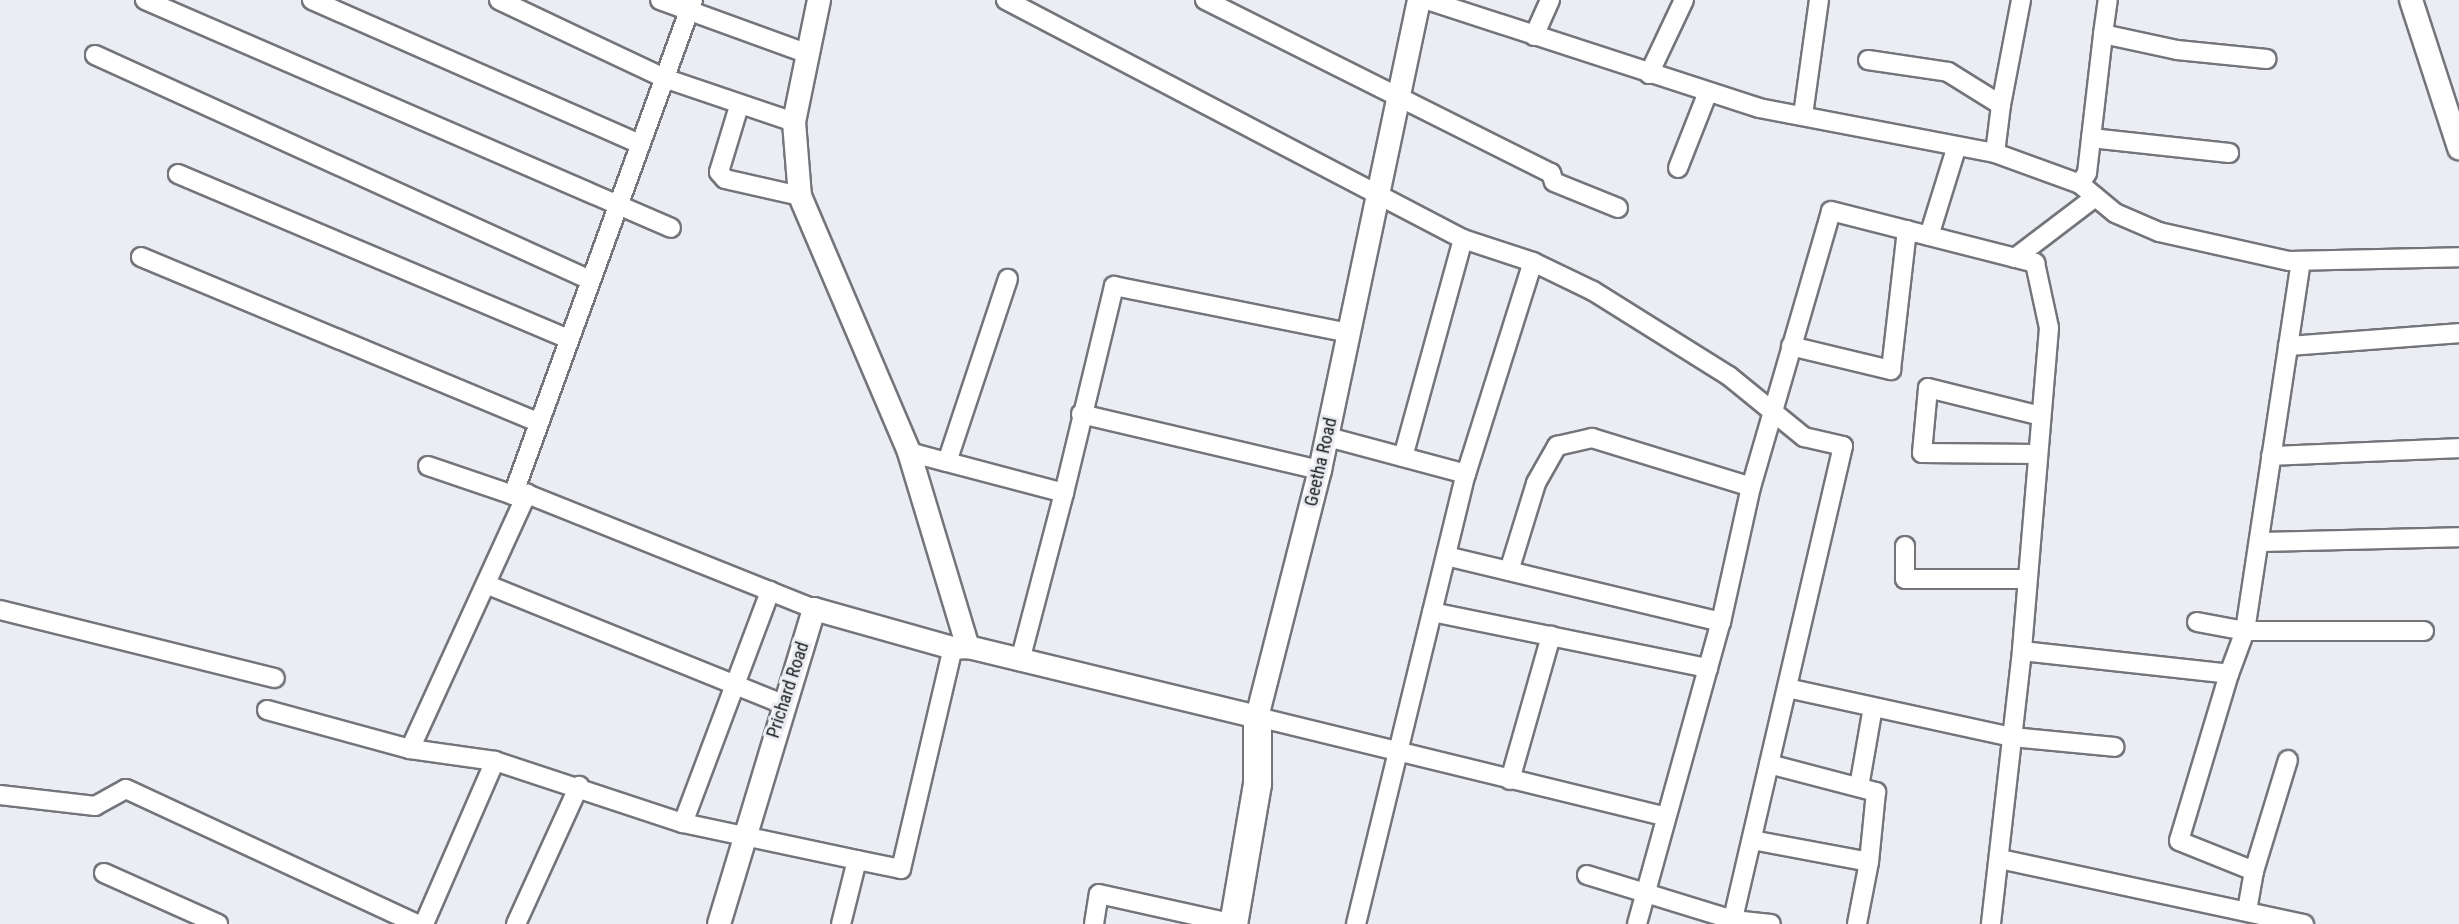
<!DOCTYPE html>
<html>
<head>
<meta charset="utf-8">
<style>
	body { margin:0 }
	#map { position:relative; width:2459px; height:924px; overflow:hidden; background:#ebedf3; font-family:"Roboto Condensed",sans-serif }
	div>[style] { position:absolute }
	.roads { filter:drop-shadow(2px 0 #73757b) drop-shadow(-2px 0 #73757b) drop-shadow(0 2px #73757b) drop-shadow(0 -2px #73757b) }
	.minor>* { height:18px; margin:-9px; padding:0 9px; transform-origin:9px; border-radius:9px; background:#fff }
	.tertiary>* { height:22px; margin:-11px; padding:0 11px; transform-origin:11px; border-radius:11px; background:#fff }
	.secondary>* { height:27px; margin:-13.5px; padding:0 13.5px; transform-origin:13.5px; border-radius:13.5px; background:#fff }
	span { translate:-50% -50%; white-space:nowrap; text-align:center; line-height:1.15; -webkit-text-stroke:6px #ebedf3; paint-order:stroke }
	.street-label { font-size:18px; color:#191a1c }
</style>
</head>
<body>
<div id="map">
	<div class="roads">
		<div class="minor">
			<div style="left:145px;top:0;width:573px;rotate:23.43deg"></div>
			<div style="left:312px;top:0;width:358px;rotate:23.7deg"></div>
			<div style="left:499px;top:0;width:183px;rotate:25.3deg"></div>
			<div style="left:664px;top:78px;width:137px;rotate:18.7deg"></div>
			<div style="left:660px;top:0;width:158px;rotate:20deg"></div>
			<div style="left:1006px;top:0;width:516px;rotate:27.61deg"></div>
			<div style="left:1463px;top:239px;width:74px;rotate:18.2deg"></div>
			<div style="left:1533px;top:262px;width:67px;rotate:25.8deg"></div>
			<div style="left:1593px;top:291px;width:160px;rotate:32deg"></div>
			<div style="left:1729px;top:376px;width:97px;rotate:39.1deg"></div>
			<div style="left:1804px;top:437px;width:40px;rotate:13deg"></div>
			<div style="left:1843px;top:446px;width:491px;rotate:103.1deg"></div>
			<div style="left:1205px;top:0;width:387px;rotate:26.6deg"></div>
			<div style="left:1551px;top:173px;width:9px;rotate:72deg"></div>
			<div style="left:1554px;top:182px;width:69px;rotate:22.1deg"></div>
			<div style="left:1427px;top:0;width:349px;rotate:18deg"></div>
			<div style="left:1759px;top:108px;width:240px;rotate:10.8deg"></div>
			<div style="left:1995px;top:153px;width:90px;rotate:20deg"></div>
			<div style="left:2080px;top:184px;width:45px;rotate:39.6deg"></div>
			<div style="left:2115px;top:213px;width:48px;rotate:23.4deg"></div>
			<div style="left:2159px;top:232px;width:133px;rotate:12.6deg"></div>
			<div style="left:2289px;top:261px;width:170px;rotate:-1.3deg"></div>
			<div style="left:2103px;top:34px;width:34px;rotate:-82deg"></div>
			<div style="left:1534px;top:36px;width:39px;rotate:-66deg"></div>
			<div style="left:95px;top:55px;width:544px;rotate:24.44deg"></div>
			<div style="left:1868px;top:60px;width:81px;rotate:8.5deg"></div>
			<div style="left:1948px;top:72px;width:62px;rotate:31.9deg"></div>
			<div style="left:2001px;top:105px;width:48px;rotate:97.1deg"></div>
			<div style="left:1649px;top:74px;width:82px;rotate:-64.7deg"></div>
			<div style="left:2001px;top:105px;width:107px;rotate:-79.2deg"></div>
			<div style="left:739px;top:106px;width:69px;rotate:106.9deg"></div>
			<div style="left:719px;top:172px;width:9px;rotate:49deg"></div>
			<div style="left:725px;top:179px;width:77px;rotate:12.8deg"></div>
			<div style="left:1803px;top:115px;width:116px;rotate:-82.1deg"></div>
			<div style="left:2091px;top:138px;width:139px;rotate:6.2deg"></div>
			<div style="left:1678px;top:168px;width:82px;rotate:-68.5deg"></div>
			<div style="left:178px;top:174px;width:422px;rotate:22.9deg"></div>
			<div style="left:2080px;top:184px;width:13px;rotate:-58deg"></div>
			<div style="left:2087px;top:173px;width:140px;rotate:-83.4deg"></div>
			<div style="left:2103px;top:34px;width:76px;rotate:12.2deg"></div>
			<div style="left:2177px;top:50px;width:90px;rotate:5.7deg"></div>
			<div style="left:1929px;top:236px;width:91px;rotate:-72.8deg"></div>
			<div style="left:141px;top:257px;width:430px;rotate:22.6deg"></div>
			<div style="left:2015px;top:258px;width:101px;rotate:-37.3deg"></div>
			<div style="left:1791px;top:346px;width:103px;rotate:13.5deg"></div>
			<div style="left:1891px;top:370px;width:141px;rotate:-83.5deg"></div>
			<div style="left:2288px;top:346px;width:171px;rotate:-4.3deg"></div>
			<div style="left:1081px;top:414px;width:245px;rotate:13.2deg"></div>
			<div style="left:1328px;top:437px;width:143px;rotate:15deg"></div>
			<div style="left:909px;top:452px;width:39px;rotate:15deg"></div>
			<div style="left:947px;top:462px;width:193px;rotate:-71.6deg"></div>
			<div style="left:2038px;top:454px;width:116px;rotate:-179.5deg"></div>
			<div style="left:1922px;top:453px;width:65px;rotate:-84.7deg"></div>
			<div style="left:1928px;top:388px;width:116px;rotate:13.9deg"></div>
			<div style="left:2271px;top:456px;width:188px;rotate:-2.4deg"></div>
			<div style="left:1403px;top:457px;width:226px;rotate:-74.6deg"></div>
			<div style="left:947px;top:462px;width:121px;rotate:14.8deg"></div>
			<div style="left:1064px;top:493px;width:174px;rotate:104.7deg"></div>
			<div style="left:428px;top:466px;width:90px;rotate:18.8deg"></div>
			<div style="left:513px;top:495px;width:14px;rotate:-4deg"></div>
			<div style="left:527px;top:494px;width:309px;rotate:21.8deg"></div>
			<div style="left:1064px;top:493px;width:213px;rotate:-76.4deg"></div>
			<div style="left:1114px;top:286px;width:241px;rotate:11.3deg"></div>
			<div style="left:513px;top:495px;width:527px;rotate:-70.02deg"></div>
			<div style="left:2260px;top:542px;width:199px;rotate:-1.4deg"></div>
			<div style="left:1905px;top:546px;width:33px;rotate:90deg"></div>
			<div style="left:1905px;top:579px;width:122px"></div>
			<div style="left:1446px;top:556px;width:283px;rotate:13.5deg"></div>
			<div style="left:1509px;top:571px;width:92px;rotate:-72.9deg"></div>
			<div style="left:1536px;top:483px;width:43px;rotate:-60.4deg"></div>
			<div style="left:1557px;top:446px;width:36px;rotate:-13deg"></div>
			<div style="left:1592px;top:438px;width:166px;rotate:17.1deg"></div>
			<div style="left:488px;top:585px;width:318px;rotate:22deg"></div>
			<div style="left:0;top:610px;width:283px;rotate:13.9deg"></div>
			<div style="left:1432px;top:612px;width:282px;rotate:11.5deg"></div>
			<div style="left:2197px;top:622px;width:49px;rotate:10.6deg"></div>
			<div style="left:2245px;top:631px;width:179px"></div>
			<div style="left:2022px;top:651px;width:208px;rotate:6.3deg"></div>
			<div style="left:2229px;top:674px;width:174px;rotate:106.7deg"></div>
			<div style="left:2179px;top:841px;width:81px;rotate:21.8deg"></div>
			<div style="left:2254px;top:871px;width:39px;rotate:100deg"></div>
			<div style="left:2229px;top:674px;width:46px;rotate:-69.6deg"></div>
			<div style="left:2245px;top:631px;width:374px;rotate:-81.4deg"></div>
			<div style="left:1787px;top:688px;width:230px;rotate:12.3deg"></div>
			<div style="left:2012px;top:737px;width:103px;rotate:5.5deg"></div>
			<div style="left:267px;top:710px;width:148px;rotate:15.3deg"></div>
			<div style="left:410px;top:749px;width:86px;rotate:8deg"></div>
			<div style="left:495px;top:761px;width:198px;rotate:18.3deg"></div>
			<div style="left:683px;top:823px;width:178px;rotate:12deg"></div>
			<div style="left:857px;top:860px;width:66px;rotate:104deg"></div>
			<div style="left:1257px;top:717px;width:418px;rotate:13.7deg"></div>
			<div style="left:410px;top:749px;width:281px;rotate:-65.4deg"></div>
			<div style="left:1769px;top:764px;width:111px;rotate:14.7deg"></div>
			<div style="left:1876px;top:792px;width:70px;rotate:95.7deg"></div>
			<div style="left:1510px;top:780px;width:150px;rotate:-74.1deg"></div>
			<div style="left:1859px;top:787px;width:81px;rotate:-80.1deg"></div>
			<div style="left:0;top:795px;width:96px;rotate:6.6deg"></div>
			<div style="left:95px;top:806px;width:35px;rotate:-29deg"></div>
			<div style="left:126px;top:789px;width:321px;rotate:24.9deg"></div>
			<div style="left:683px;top:823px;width:248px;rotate:-69.4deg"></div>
			<div style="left:1752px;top:840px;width:119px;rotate:10.6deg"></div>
			<div style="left:1869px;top:862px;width:63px;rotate:101deg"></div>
			<div style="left:2000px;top:859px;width:311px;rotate:12.1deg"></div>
			<div style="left:857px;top:860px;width:45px;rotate:11.6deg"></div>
			<div style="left:901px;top:869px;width:227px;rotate:-76.8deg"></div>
			<div style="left:2254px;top:871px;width:116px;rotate:-73deg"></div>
			<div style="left:104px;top:873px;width:125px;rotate:24.1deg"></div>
			<div style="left:1587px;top:875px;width:153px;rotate:17.1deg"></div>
			<div style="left:1733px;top:920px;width:38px;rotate:6deg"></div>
			<div style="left:424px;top:924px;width:178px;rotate:-66.5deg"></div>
			<div style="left:516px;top:924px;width:152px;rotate:-65.5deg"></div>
			<div style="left:1094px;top:924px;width:30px;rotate:-81deg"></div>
			<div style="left:1099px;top:894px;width:138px;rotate:12.5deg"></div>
			<div style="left:1356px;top:924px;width:463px;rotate:-76.3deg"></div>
			<div style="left:1466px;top:474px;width:222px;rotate:-72.5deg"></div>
			<div style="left:1637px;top:924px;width:313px;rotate:-74.5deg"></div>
			<div style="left:1721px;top:622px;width:138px;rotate:-77.5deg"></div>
			<div style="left:1751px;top:487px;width:287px;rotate:-73.8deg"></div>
			<div style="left:1831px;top:211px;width:211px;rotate:14.3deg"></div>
			<div style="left:2035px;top:263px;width:66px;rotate:77.8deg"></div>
			<div style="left:2049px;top:328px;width:324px;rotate:94.8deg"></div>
			<div style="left:2022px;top:651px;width:275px;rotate:96.5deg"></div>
		</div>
		<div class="tertiary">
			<div style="left:819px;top:0;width:125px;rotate:101.6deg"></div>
			<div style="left:794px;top:122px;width:74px;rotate:85.4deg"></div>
			<div style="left:800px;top:196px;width:278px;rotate:66.9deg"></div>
			<div style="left:909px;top:452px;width:204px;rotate:73.2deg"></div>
			<div style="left:968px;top:647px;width:297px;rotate:13.6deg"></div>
			<div style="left:1257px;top:717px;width:255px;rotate:-75.7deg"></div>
			<div style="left:1320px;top:470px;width:480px;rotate:-78.1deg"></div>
			<div style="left:2411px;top:0;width:156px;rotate:72deg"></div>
			<div style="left:719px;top:924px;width:329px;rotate:-73.2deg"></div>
			<div style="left:814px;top:609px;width:144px;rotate:15.7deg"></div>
			<div style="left:953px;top:648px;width:15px;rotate:-4deg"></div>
		</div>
		<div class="secondary">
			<div style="left:1233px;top:924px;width:143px;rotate:-80.3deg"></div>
			<div style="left:1257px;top:783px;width:66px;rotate:-90deg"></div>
		</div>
	</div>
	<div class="street-label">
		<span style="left:1321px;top:462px;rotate:-77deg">Geetha Road</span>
		<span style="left:788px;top:690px;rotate:-72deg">Prichard Road</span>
	</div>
</div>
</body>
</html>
